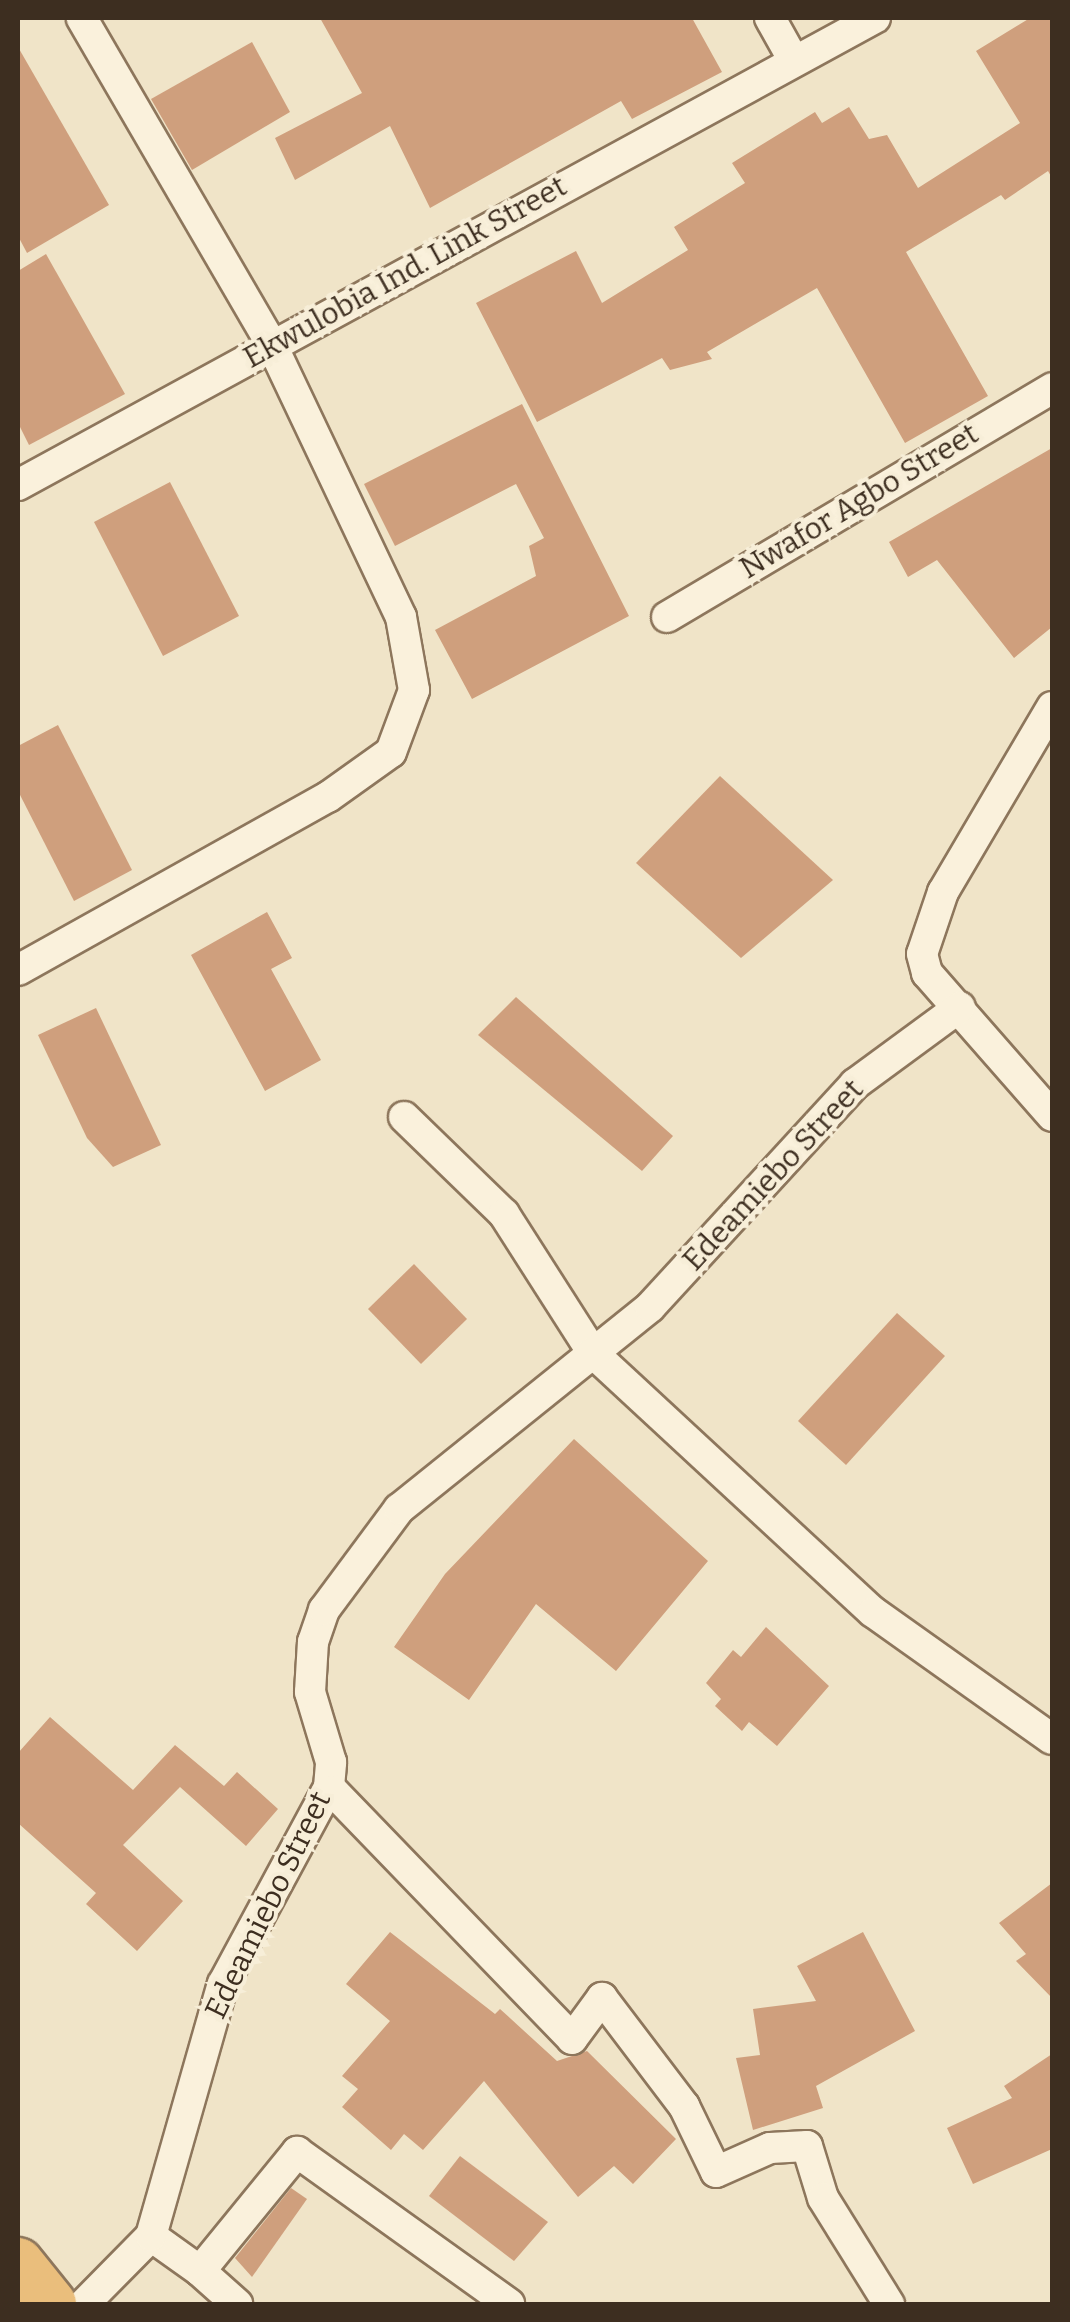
<!DOCTYPE html>
<html>
<head>
<meta charset="utf-8">
<style>
	body { margin:0 }
	#map { position:relative; width:1070px; height:2322px; overflow:hidden; background:#f0e4c8; font-family:Bitter,serif }
	div>[style] { position:absolute }
	.building>* { inset:0; background:#cf9f7d }
	.roads { filter:drop-shadow(2px 0 #8d765c) drop-shadow(-2px 0 #8d765c) drop-shadow(0 2px #8d765c) drop-shadow(0 -2px #8d765c) }
	.minor>* { height:30px; margin:-15px; padding:0 15px; transform-origin:15px; border-radius:15px; background:#faf1dc }
	.trunk>* { height:50px; margin:-25px; padding:0 25px; transform-origin:25px; border-radius:25px; background:#eabe7c }
	span { translate:-50% -50%; white-space:nowrap; text-align:center; line-height:1.15; -webkit-text-stroke:8px #f7eed8; paint-order:stroke }
	.street-label { font-size:30px; color:#3d2e20 }
	.frame { position:absolute; inset:0; border:20px solid #3d2e20; pointer-events:none }
</style>
</head>
<body>
<div id="map">
	<div class="building">
		<div style="clip-path:polygon(320px 18px,692px 18px,722px 72px,632px 119px,621px 101px,430px 208px,390px 126px,295px 180px,275px 138px,362px 93px)"></div>
		<div style="clip-path:polygon(1030px 18px,1052px 18px,1052px 178px,1048px 171px,1005px 200px,1001px 195px,906px 252px,988px 396px,905px 443px,817px 288px,707px 352px,712px 359px,670px 370px,662px 358px,537px 422px,476px 303px,576px 251px,602px 303px,688px 250px,674px 227px,745px 183px,732px 163px,815px 112px,822px 123px,849px 107px,869px 139px,887px 135px,918px 188px,1020px 123px,976px 51px)"></div>
		<div style="clip-path:polygon(252px 42px,290px 112px,192px 170px,151px 99px)"></div>
		<div style="clip-path:polygon(18px 47px,109px 205px,27px 253px,18px 236px)"></div>
		<div style="clip-path:polygon(46px 254px,125px 394px,29px 445px,18px 423px,18px 271px)"></div>
		<div style="clip-path:polygon(522px 404px,629px 616px,472px 699px,435px 630px,536px 576px,529px 546px,544px 538px,516px 484px,395px 546px,364px 484px)"></div>
		<div style="clip-path:polygon(1052px 448px,1052px 627px,1014px 658px,937px 560px,908px 577px,889px 542px)"></div>
		<div style="clip-path:polygon(170px 482px,239px 616px,163px 656px,94px 522px)"></div>
		<div style="clip-path:polygon(58px 725px,132px 870px,74px 901px,18px 791px,18px 746px)"></div>
		<div style="clip-path:polygon(720px 776px,833px 880px,741px 958px,636px 863px)"></div>
		<div style="clip-path:polygon(267px 912px,292px 958px,271px 969px,321px 1060px,265px 1091px,191px 955px)"></div>
		<div style="clip-path:polygon(516px 997px,673px 1136px,642px 1171px,478px 1035px)"></div>
		<div style="clip-path:polygon(96px 1008px,161px 1145px,113px 1167px,87px 1138px,38px 1035px)"></div>
		<div style="clip-path:polygon(414px 1264px,467px 1319px,421px 1364px,368px 1309px)"></div>
		<div style="clip-path:polygon(897px 1313px,945px 1356px,846px 1465px,798px 1421px)"></div>
		<div style="clip-path:polygon(574px 1439px,708px 1561px,616px 1671px,536px 1604px,469px 1700px,394px 1647px,445px 1574px)"></div>
		<div style="clip-path:polygon(766px 1627px,829px 1686px,777px 1746px,749px 1722px,742px 1731px,715px 1706px,721px 1699px,706px 1683px,733px 1650px,741px 1657px)"></div>
		<div style="clip-path:polygon(50px 1717px,133px 1790px,175px 1745px,224px 1786px,237px 1772px,278px 1809px,246px 1846px,180px 1787px,123px 1845px,183px 1901px,137px 1951px,86px 1904px,96px 1893px,18px 1823px,18px 1753px)"></div>
		<div style="clip-path:polygon(1052px 1883px,1052px 1998px,1016px 1961px,1026px 1954px,999px 1923px)"></div>
		<div style="clip-path:polygon(390px 1932px,495px 2014px,500px 2009px,557px 2061px,587px 2051px,676px 2139px,633px 2184px,614px 2166px,578px 2197px,484px 2081px,423px 2150px,404px 2134px,391px 2150px,342px 2107px,358px 2089px,342px 2076px,390px 2021px,346px 1984px)"></div>
		<div style="clip-path:polygon(863px 1932px,915px 2031px,816px 2086px,823px 2108px,753px 2130px,736px 2058px,760px 2055px,753px 2009px,816px 2001px,797px 1966px)"></div>
		<div style="clip-path:polygon(1052px 2054px,1052px 2149px,973px 2184px,947px 2128px,1012px 2098px,1004px 2086px)"></div>
		<div style="clip-path:polygon(460px 2156px,548px 2222px,514px 2261px,429px 2196px)"></div>
		<div style="clip-path:polygon(291px 2188px,307px 2199px,252px 2277px,235px 2258px)"></div>
	</div>
	<div class="roads">
		<div class="minor">
			<div style="left:770px;top:18px;width:49px;rotate:60.8deg"></div>
			<div style="left:18px;top:485px;width:976px;rotate:-28.59deg"></div>
			<div style="left:667px;top:617px;width:448px;rotate:-30.7deg"></div>
			<div style="left:1052px;top:707px;width:215px;rotate:120.5deg"></div>
			<div style="left:943px;top:892px;width:65px;rotate:108.7deg"></div>
			<div style="left:922px;top:954px;width:20px;rotate:75deg"></div>
			<div style="left:927px;top:973px;width:190px;rotate:48.8deg"></div>
			<div style="left:18px;top:970px;width:355px;rotate:-29.2deg"></div>
			<div style="left:328px;top:797px;width:77px;rotate:-35.5deg"></div>
			<div style="left:391px;top:752px;width:66px;rotate:-69.6deg"></div>
			<div style="left:414px;top:690px;width:74px;rotate:-100.1deg"></div>
			<div style="left:401px;top:617px;width:301px;rotate:-115.4deg"></div>
			<div style="left:272px;top:345px;width:378px;rotate:-120.2deg"></div>
			<div style="left:404px;top:1117px;width:139px;rotate:44.1deg"></div>
			<div style="left:504px;top:1214px;width:165px;rotate:57.4deg"></div>
			<div style="left:593px;top:1353px;width:381px;rotate:42.8deg"></div>
			<div style="left:873px;top:1612px;width:219px;rotate:35.4deg"></div>
			<div style="left:329px;top:1787px;width:350px;rotate:46deg"></div>
			<div style="left:572px;top:2039px;width:51px;rotate:-53.8deg"></div>
			<div style="left:602px;top:1998px;width:136px;rotate:52.8deg"></div>
			<div style="left:684px;top:2106px;width:73px;rotate:64.1deg"></div>
			<div style="left:716px;top:2172px;width:59px;rotate:-24deg"></div>
			<div style="left:770px;top:2148px;width:37px;rotate:-3deg"></div>
			<div style="left:807px;top:2146px;width:54px;rotate:72.9deg"></div>
			<div style="left:823px;top:2198px;width:125px;rotate:58.1deg"></div>
			<div style="left:151px;top:2236px;width:60px;rotate:35.5deg"></div>
			<div style="left:200px;top:2271px;width:154px;rotate:-50.8deg"></div>
			<div style="left:297px;top:2152px;width:261px;rotate:35.6deg"></div>
			<div style="left:200px;top:2271px;width:50px;rotate:41.7deg"></div>
			<div style="left:84px;top:2304px;width:95px;rotate:-45.4deg"></div>
			<div style="left:151px;top:2236px;width:262px;rotate:-74.1deg"></div>
			<div style="left:223px;top:1984px;width:224px;rotate:-61.7deg"></div>
			<div style="left:329px;top:1787px;width:25px;rotate:-85deg"></div>
			<div style="left:331px;top:1762px;width:73px;rotate:-106.7deg"></div>
			<div style="left:310px;top:1692px;width:50px;rotate:-86.6deg"></div>
			<div style="left:313px;top:1642px;width:34px;rotate:-71deg"></div>
			<div style="left:324px;top:1610px;width:126px;rotate:-53.4deg"></div>
			<div style="left:399px;top:1509px;width:322px;rotate:-38.8deg"></div>
			<div style="left:650px;top:1307px;width:303px;rotate:-47.4deg"></div>
			<div style="left:855px;top:1084px;width:130px;rotate:-36.3deg"></div>
		</div>
		<div class="trunk">
			<div style="left:18px;top:2263px;width:53px;rotate:51.2deg"></div>
		</div>
	</div>
	<div class="street-label">
		<span style="left:405px;top:272px;rotate:-29deg">Ekwulobia Ind. Link Street</span>
		<span style="left:859px;top:501px;rotate:-31deg">Nwafor Agbo Street</span>
		<span style="left:773px;top:1175px;rotate:-47deg">Edeamiebo Street</span>
		<span style="left:268px;top:1905px;rotate:-64deg">Edeamiebo Street</span>
	</div>
	<div class="frame"></div>
</div>
</body>
</html>
